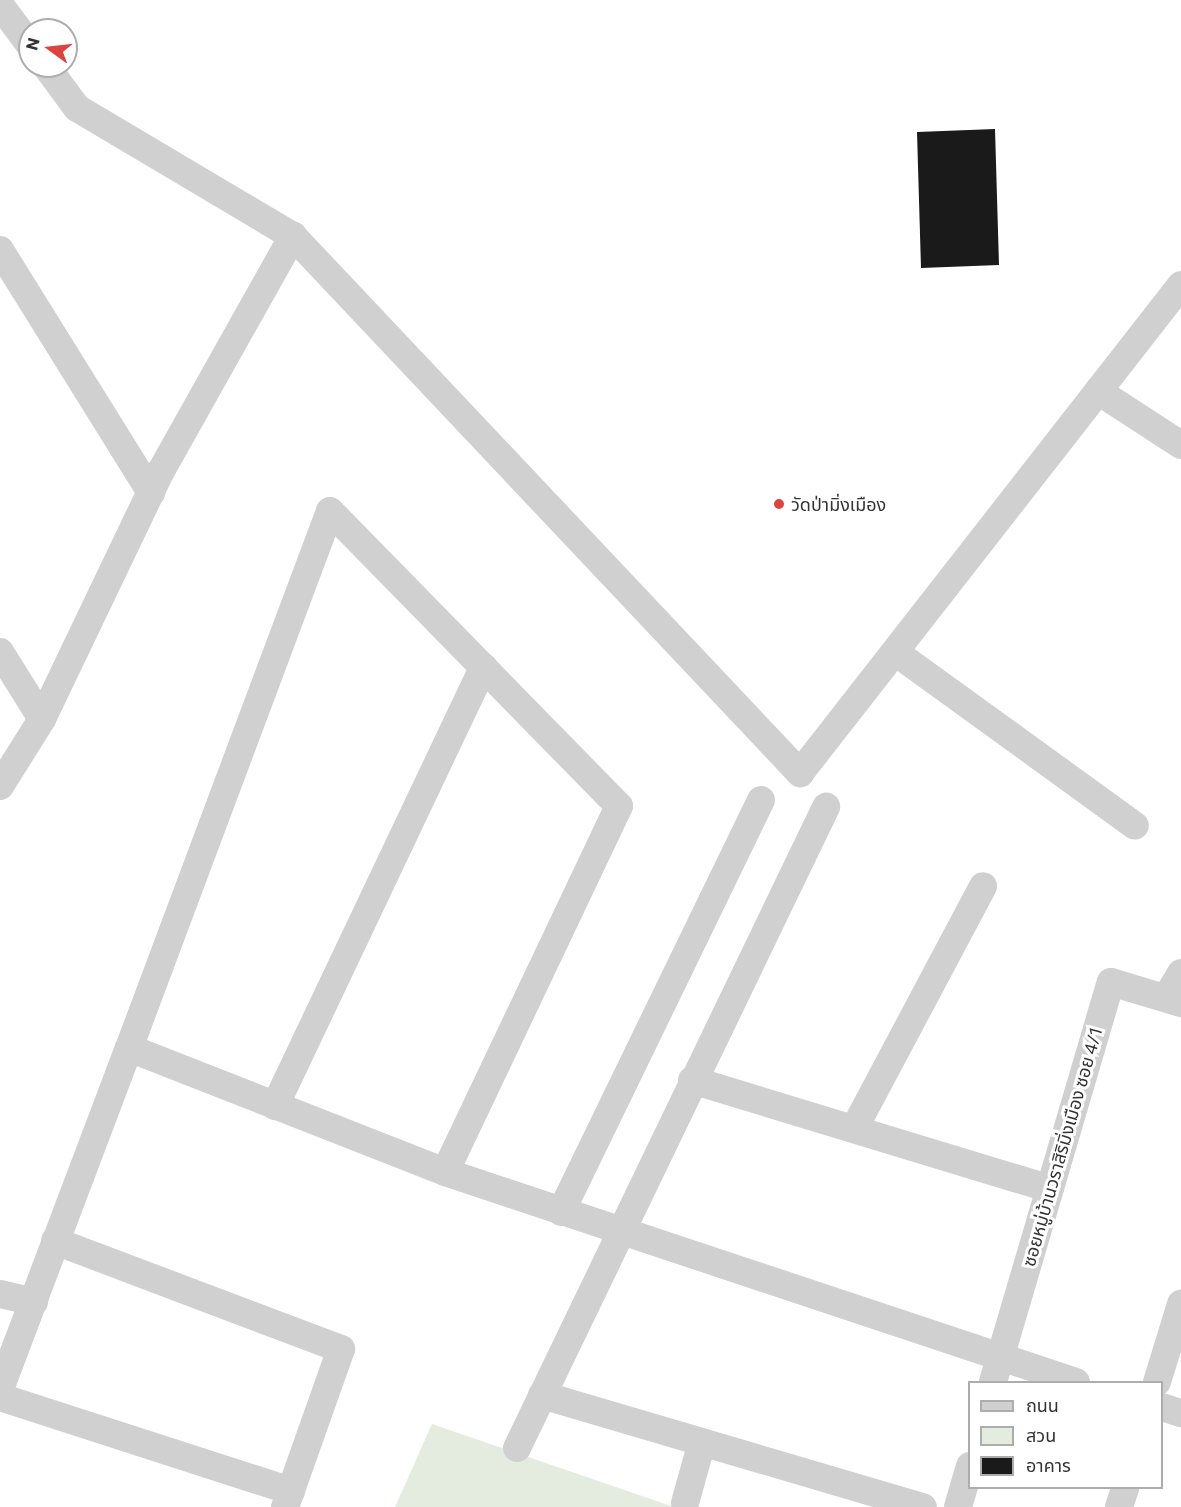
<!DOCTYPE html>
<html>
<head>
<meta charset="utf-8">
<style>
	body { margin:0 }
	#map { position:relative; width:1181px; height:1507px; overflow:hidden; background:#fff; font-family:Commissioner,"Noto Sans Thai",sans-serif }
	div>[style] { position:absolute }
	.green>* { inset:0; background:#e4ebdf }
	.building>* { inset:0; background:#1a1a1a }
	.minor>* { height:28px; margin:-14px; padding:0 14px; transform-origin:14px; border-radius:14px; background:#d0d0d0 }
	.dots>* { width:16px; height:16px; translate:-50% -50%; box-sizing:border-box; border:3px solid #fff; border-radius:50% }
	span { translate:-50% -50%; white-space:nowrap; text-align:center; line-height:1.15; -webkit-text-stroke:6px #fff; paint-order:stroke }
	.poi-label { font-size:18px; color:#333 }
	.left { translate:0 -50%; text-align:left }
	.street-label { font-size:18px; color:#333 }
	.legend { position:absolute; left:968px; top:1381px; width:195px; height:108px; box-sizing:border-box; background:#fff; border:2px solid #adadad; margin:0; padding:8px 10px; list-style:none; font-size:18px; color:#333 }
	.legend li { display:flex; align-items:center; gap:12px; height:30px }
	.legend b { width:30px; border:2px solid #adadad }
	.north { position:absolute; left:18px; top:18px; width:60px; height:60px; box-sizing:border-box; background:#fff; border:2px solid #adadad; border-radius:50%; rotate:285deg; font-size:16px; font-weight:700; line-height:24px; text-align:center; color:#333 }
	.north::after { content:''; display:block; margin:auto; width:21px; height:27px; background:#de4340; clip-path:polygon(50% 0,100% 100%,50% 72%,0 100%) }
</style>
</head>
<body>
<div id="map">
	<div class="green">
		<div style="clip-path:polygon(432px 1424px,674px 1507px,395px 1507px)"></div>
	</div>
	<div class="building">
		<div style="clip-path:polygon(995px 129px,999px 265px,921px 268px,917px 132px)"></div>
	</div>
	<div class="minor">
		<div style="left:0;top:5px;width:50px;rotate:53.1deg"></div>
		<div style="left:46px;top:66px;width:52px;rotate:53.6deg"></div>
		<div style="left:77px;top:108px;width:251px;rotate:30.7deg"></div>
		<div style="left:293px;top:236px;width:739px;rotate:46.65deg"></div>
		<div style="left:800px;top:773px;width:619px;rotate:-52.02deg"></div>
		<div style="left:0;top:250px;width:286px;rotate:58.1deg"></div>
		<div style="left:1098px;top:391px;width:99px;rotate:33deg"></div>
		<div style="left:0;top:652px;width:79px;rotate:57.9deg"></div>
		<div style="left:895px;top:652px;width:296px;rotate:35.9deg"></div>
		<div style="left:0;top:786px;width:79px;rotate:-57.9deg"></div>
		<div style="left:42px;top:719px;width:275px;rotate:-64.4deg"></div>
		<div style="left:161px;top:471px;width:270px;rotate:-60.7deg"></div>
		<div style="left:1166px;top:998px;width:29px;rotate:-59deg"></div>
		<div style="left:129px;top:1048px;width:573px;rotate:-69.48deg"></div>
		<div style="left:330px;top:511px;width:413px;rotate:45.6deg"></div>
		<div style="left:619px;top:806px;width:405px;rotate:115.4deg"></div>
		<div style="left:692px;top:1080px;width:374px;rotate:16.9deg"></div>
		<div style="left:275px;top:1106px;width:486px;rotate:-64.6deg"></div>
		<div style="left:854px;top:1129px;width:275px;rotate:-62deg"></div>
		<div style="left:561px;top:1212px;width:458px;rotate:-64.1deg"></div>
		<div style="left:55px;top:1241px;width:306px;rotate:20.7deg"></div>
		<div style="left:341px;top:1349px;width:168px;rotate:109.5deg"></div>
		<div style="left:0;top:1294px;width:35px;rotate:13deg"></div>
		<div style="left:993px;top:1382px;width:417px;rotate:-73.6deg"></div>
		<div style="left:1111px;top:982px;width:73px;rotate:16.7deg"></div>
		<div style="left:1157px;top:1382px;width:82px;rotate:-72.9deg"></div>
		<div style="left:0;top:1389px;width:365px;rotate:-69.3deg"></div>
		<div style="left:129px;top:1048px;width:339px;rotate:21.4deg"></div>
		<div style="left:445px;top:1172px;width:665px;rotate:18.41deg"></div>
		<div style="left:542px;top:1395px;width:397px;rotate:16.4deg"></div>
		<div style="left:0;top:1397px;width:306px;rotate:17.9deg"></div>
		<div style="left:1162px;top:1407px;width:20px;rotate:18deg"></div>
		<div style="left:517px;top:1448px;width:712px;rotate:-64.26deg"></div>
		<div style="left:685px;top:1503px;width:63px;rotate:-74.4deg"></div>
		<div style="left:958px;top:1507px;width:43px;rotate:-73.7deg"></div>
		<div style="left:1119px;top:1507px;width:20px;rotate:-72deg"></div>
	</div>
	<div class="dots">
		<div style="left:779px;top:504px;background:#de4340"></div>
	</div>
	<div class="poi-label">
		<span class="left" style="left:791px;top:504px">วัดป่ามิ่งเมือง</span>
	</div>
	<div class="street-label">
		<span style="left:1062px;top:1147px;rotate:-74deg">ซอยหมู่บ้านวราสิริมิ่งเมือง ซอย 4/1</span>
	</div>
	<ul class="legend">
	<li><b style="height:8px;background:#d0d0d0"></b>ถนน</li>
	<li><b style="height:16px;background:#e4ebdf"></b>สวน</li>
	<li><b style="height:16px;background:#1a1a1a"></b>อาคาร</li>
	</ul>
	<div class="north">N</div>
</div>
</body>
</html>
